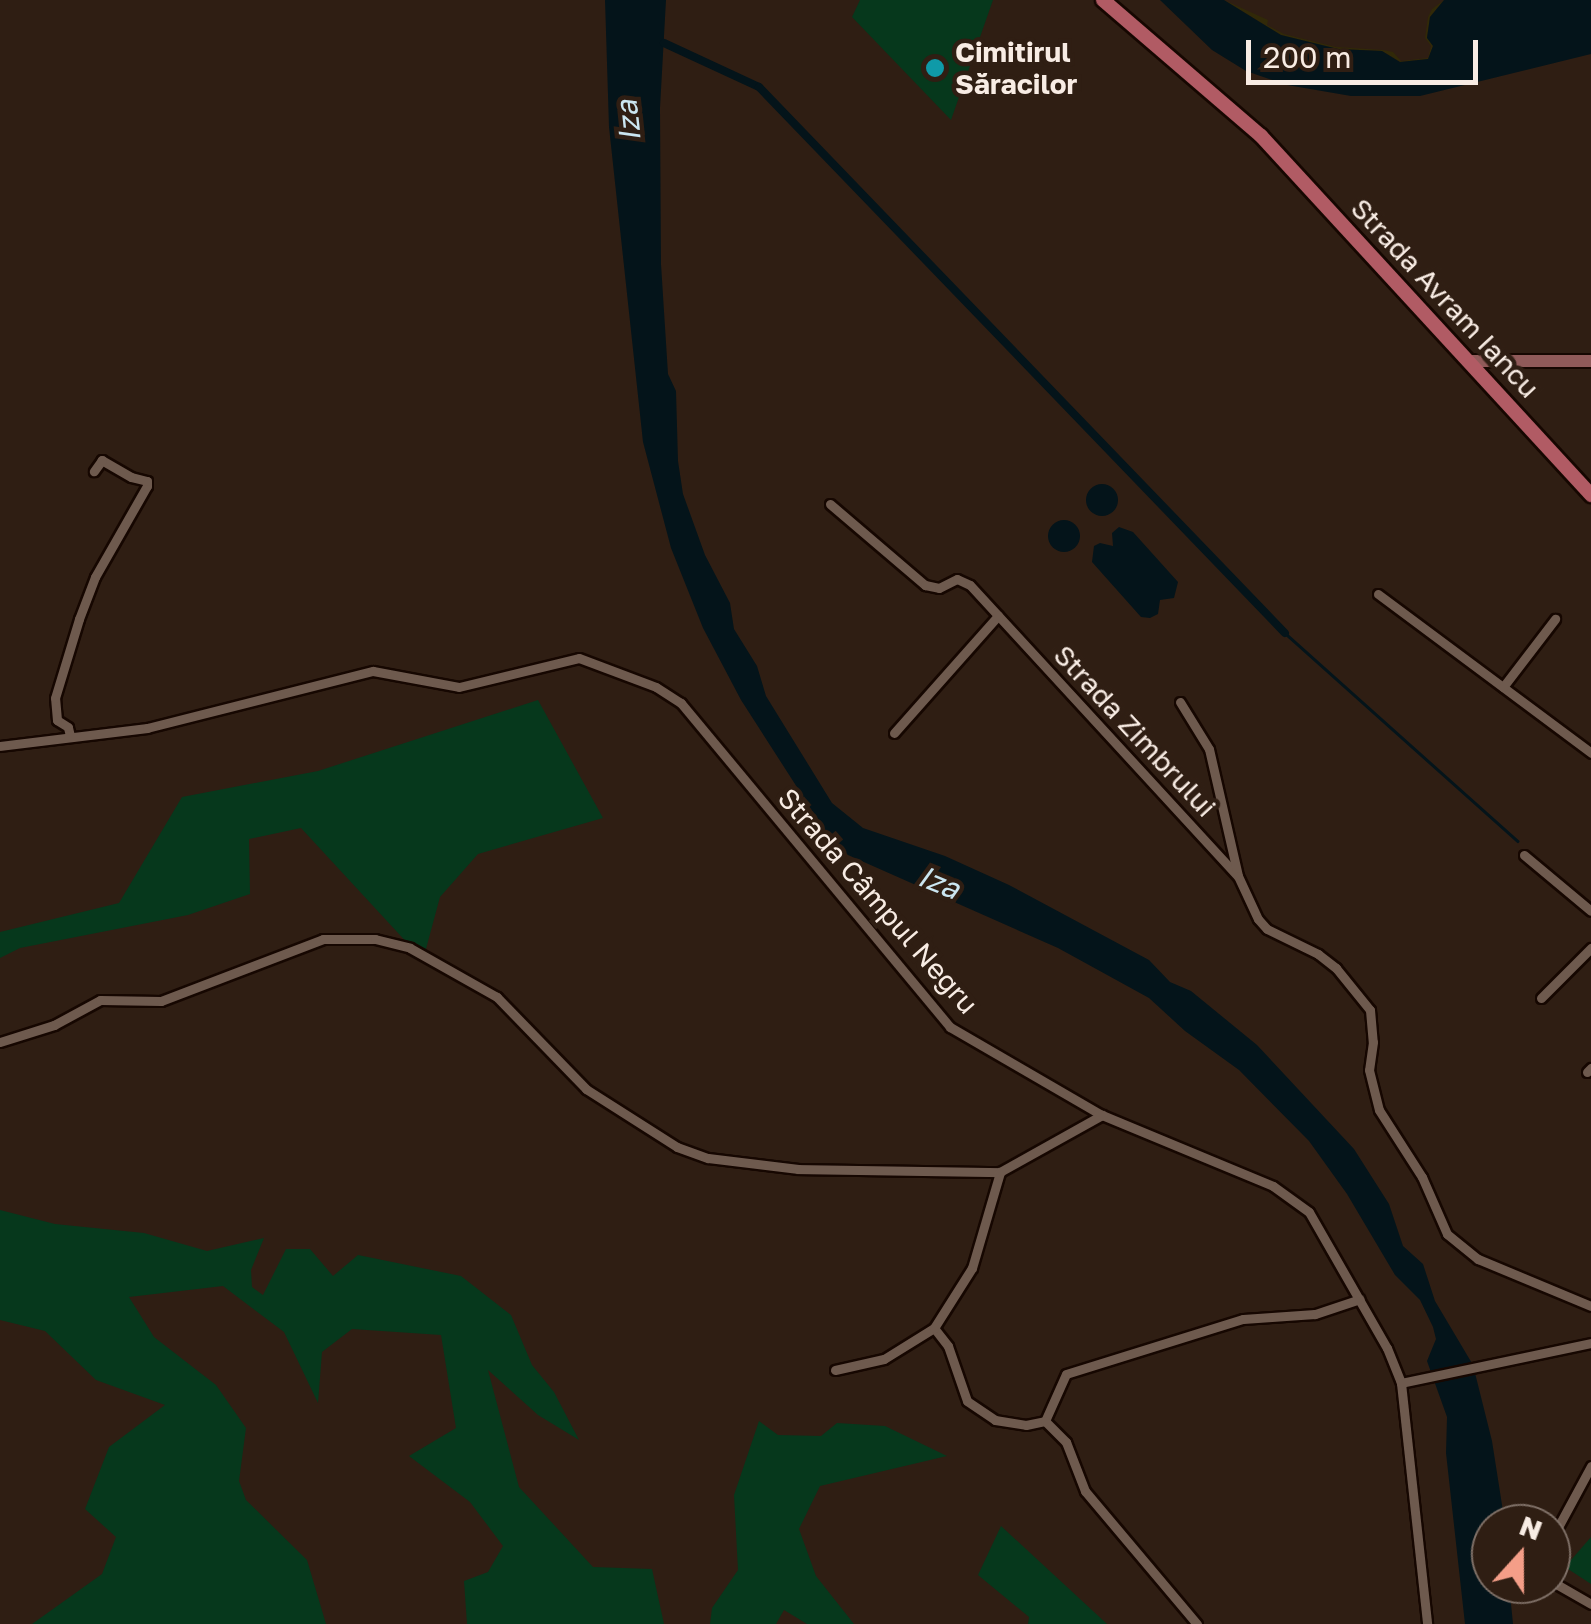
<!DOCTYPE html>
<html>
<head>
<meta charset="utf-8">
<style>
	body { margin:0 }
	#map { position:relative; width:1591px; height:1624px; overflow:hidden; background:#2f1e13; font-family:"Golos Text",sans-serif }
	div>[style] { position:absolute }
	.green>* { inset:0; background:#06381c }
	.sand>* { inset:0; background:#312908 }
	.water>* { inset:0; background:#04141a }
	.round { border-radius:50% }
	.stream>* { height:2.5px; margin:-1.25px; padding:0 1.25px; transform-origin:1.25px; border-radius:1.25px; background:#04141a }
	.canal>* { height:8px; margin:-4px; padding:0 4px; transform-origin:4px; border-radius:4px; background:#04141a }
	.roads { filter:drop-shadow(2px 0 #160701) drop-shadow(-2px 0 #160701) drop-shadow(0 2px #160701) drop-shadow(0 -2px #160701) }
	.street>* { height:9px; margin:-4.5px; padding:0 4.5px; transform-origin:4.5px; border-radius:4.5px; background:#6e5a4e }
	.secondary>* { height:12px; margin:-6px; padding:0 6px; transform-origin:6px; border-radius:6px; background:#905a59 }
	.primary>* { height:14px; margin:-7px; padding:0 7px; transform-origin:7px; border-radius:7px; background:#b15b64 }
	.dots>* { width:28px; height:28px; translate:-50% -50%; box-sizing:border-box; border:5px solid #2f1e13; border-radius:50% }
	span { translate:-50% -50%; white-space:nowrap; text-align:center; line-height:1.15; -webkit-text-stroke:9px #2f1e13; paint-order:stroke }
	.poi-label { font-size:28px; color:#f8ece4; font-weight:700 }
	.left { translate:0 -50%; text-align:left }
	.street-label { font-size:28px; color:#f8ece4 }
	.water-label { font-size:30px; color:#cbe6f1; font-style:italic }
	.north { position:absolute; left:1471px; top:1504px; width:100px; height:100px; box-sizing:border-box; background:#2f1e13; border:2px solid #7f7067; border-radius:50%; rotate:21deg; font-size:28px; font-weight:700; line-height:40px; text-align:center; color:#f8ece4 }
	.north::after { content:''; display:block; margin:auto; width:35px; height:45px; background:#f49e88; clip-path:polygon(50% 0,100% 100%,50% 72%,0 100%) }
	.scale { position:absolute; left:1246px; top:40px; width:232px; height:45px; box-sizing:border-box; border:5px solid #f8ece4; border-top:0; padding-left:12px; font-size:30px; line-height:35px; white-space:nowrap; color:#f8ece4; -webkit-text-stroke:8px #2f1e13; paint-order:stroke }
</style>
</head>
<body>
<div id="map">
	<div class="green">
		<div style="clip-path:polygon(860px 0,993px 0,951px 120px,852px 17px)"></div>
		<div style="clip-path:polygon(538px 700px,603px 818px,478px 854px,440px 897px,423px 960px,301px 828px,249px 839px,250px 894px,188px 915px,20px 948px,0 958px,0 932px,119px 903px,182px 797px,318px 771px)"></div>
		<div style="clip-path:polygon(0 1210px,55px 1224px,144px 1233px,207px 1251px,264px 1238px,251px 1270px,252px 1287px,263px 1295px,286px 1249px,310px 1249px,333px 1276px,358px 1255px,461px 1276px,511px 1315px,532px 1365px,554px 1392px,579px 1440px,538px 1415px,488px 1370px,519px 1487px,593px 1567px,652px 1569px,664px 1624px,467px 1624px,464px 1581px,488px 1572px,503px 1546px,470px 1502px,409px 1456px,456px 1428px,441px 1335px,352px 1329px,322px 1352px,318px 1403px,284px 1332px,223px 1286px,129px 1297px,154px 1337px,216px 1385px,246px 1428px,239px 1481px,246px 1500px,307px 1560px,326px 1624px,32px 1624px,102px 1574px,116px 1537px,85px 1509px,109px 1447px,165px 1405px,96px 1380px,45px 1331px,0 1320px)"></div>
		<div style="clip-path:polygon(759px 1421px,778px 1435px,821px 1436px,837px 1423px,885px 1426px,947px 1456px,820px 1486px,799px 1529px,816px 1576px,854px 1624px,807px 1624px,784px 1610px,776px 1624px,710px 1624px,712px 1608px,738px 1570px,734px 1495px)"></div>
		<div style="clip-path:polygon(1001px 1526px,1107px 1624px,1028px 1624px,1029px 1617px,978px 1575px)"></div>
		<div style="clip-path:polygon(1591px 1537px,1591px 1584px,1565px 1567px)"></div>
	</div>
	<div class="sand">
		<div style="clip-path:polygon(1224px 0,1268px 20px,1267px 25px,1284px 34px,1336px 47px,1383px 50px,1393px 52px,1401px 61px,1428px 58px,1431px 46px,1425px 38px,1428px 17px,1432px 9px,1444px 0,1430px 17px,1427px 37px,1433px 46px,1428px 59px,1400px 62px,1382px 51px,1338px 49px,1281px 35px)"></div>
	</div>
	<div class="water">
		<div style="clip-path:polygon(605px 0,666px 0,660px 108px,661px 264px,668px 374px,676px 391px,678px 461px,683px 494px,705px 555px,730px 603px,734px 629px,757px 666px,766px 696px,832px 803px,863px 828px,945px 856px,1009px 885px,1149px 960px,1170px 982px,1191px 991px,1257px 1045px,1354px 1149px,1389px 1204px,1403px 1246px,1423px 1264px,1435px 1301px,1473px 1365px,1492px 1441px,1505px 1524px,1491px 1524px,1491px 1584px,1509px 1584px,1513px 1624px,1465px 1624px,1446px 1453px,1447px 1417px,1427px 1361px,1436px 1339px,1433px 1327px,1420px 1300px,1395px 1275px,1347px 1194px,1309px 1141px,1239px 1070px,1185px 1031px,1149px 998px,1058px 948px,848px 855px,829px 837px,741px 700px,703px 628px,671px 548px,643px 442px,609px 127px)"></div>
		<div style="clip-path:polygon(1160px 0,1224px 0,1281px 35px,1338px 49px,1382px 51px,1400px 62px,1428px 59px,1433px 46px,1427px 38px,1430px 17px,1444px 0,1591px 0,1591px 54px,1420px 96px,1351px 96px,1287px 85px,1246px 71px,1212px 50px)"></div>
		<div class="round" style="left:1086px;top:484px;width:32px;height:32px"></div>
		<div class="round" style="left:1048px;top:520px;width:32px;height:32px"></div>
		<div style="clip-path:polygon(1119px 527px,1133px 532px,1178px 582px,1174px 598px,1160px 600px,1158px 614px,1150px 618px,1141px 617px,1092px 562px,1094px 546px,1100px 543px,1113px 546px,1112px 533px)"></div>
	</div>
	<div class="stream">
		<div style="left:1285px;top:633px;width:312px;rotate:41.8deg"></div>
	</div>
	<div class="canal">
		<div style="left:664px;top:43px;width:105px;rotate:24.9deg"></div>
		<div style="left:759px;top:87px;width:758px;rotate:46.07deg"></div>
	</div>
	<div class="roads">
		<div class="street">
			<div style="left:830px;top:504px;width:125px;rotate:40.5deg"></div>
			<div style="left:925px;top:585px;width:14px;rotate:12deg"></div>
			<div style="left:939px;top:588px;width:20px;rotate:-27deg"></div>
			<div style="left:957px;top:579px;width:14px;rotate:25deg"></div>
			<div style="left:970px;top:585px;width:396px;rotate:47.4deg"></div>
			<div style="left:1378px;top:594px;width:266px;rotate:36.7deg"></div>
			<div style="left:1503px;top:687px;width:86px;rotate:-52.6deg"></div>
			<div style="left:1180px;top:702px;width:55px;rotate:58.3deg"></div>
			<div style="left:1209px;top:749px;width:130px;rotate:77.1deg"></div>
			<div style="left:1238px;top:876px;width:47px;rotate:65.1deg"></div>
			<div style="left:1258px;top:919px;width:13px;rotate:48deg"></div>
			<div style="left:1267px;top:929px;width:57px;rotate:26.1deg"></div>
			<div style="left:1318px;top:954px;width:23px;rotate:38deg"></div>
			<div style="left:1336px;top:968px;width:54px;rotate:51deg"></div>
			<div style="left:1370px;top:1010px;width:32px;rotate:85deg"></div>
			<div style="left:1373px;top:1042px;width:28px;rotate:98deg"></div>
			<div style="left:1369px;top:1070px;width:41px;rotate:76deg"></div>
			<div style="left:1379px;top:1110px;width:80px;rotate:57.3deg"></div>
			<div style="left:1422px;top:1177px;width:62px;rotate:66.3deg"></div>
			<div style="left:1447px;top:1234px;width:40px;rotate:39deg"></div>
			<div style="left:1478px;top:1259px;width:122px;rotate:22.6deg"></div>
			<div style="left:894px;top:733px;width:157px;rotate:-48.4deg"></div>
			<div style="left:70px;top:736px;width:9px;rotate:-103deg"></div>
			<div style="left:68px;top:727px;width:13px;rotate:-148deg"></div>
			<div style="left:57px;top:720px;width:22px;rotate:-95deg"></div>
			<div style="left:55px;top:698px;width:83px;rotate:-73.1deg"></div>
			<div style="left:79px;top:619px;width:45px;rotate:-69.1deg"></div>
			<div style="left:95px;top:577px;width:105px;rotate:-60.3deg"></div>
			<div style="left:147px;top:486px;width:5px;rotate:-90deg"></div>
			<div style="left:147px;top:481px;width:16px;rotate:-166deg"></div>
			<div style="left:131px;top:477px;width:34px;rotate:-150deg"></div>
			<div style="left:102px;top:460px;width:14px;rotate:126deg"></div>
			<div style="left:0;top:746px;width:148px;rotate:-7deg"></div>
			<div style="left:147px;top:728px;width:233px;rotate:-14.2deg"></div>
			<div style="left:373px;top:671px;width:87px;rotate:10.5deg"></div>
			<div style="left:459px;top:687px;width:123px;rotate:-13.6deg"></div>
			<div style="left:579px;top:658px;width:82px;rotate:20.6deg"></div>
			<div style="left:656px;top:687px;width:30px;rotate:33deg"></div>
			<div style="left:681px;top:703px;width:421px;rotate:50.3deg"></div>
			<div style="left:950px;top:1027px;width:176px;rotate:30.1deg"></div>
			<div style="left:1102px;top:1115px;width:185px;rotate:22.5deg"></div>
			<div style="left:1273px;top:1186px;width:44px;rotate:35.8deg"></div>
			<div style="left:1309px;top:1212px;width:157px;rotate:60.2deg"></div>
			<div style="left:1387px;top:1348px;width:38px;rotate:68deg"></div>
			<div style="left:1401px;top:1383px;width:242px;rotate:83.8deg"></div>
			<div style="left:1524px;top:855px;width:87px;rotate:39.9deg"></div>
			<div style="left:1541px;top:998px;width:71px;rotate:-45deg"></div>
			<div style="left:0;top:1042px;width:57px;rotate:-17.5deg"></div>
			<div style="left:54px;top:1025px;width:52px;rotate:-28.5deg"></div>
			<div style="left:100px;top:1000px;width:61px;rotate:0.9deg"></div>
			<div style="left:161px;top:1001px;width:173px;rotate:-20.9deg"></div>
			<div style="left:323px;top:939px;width:52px"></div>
			<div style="left:375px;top:939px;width:36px;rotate:14deg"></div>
			<div style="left:410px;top:948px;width:100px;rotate:29.4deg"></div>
			<div style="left:497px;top:997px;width:128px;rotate:45.9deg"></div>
			<div style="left:586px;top:1089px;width:108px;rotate:32.5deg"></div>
			<div style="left:677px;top:1147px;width:33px;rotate:20deg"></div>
			<div style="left:708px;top:1158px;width:91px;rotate:7deg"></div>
			<div style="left:798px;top:1169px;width:202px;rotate:0.9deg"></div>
			<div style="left:1587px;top:1072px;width:6px;rotate:-45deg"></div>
			<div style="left:934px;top:1328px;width:23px;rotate:52deg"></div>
			<div style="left:948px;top:1346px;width:58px;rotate:70.9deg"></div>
			<div style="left:967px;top:1401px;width:34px;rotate:34deg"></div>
			<div style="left:995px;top:1420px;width:31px;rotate:9deg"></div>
			<div style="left:1026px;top:1425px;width:19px;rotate:-12deg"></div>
			<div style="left:1045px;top:1421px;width:51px;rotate:-65.9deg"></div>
			<div style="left:1066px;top:1374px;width:185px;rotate:-17.3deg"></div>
			<div style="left:1243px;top:1319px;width:72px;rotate:-4deg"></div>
			<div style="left:1315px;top:1314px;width:47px;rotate:-18.4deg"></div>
			<div style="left:835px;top:1370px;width:50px;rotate:-12.7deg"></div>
			<div style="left:884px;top:1359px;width:59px;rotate:-31.8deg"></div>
			<div style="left:934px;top:1328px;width:71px;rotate:-57.7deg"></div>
			<div style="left:972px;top:1268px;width:100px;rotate:-73.7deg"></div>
			<div style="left:1000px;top:1172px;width:117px;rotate:-29.2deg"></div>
			<div style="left:1401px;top:1383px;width:194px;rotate:-11.9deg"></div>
			<div style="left:1045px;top:1421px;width:30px;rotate:45deg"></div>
			<div style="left:1066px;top:1442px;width:53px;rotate:68.8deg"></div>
			<div style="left:1085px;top:1491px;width:174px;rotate:49.9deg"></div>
			<div style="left:1551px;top:1540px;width:84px;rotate:-61.6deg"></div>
			<div style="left:1551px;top:1581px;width:46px;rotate:29.9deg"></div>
		</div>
		<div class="secondary">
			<div style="left:1469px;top:361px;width:122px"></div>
		</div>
		<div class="primary">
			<div style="left:1103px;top:0;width:208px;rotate:40.7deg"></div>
			<div style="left:1261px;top:136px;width:488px;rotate:47.4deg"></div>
		</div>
	</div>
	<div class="dots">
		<div style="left:935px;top:68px;background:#0f9aa8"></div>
	</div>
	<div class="poi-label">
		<span class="left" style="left:955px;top:68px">Cimitirul<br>Săracilor</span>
	</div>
	<div class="street-label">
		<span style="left:1445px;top:298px;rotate:47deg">Strada Avram Iancu</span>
		<span style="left:1135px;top:731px;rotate:47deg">Strada Zimbrului</span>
		<span style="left:878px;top:901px;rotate:49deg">Strada Câmpul Negru</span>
	</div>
	<div class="water-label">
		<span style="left:628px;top:121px;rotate:-96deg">Iza</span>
		<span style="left:939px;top:882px;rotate:22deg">Iza</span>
	</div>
	<div class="north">N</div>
	<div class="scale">200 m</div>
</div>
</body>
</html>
